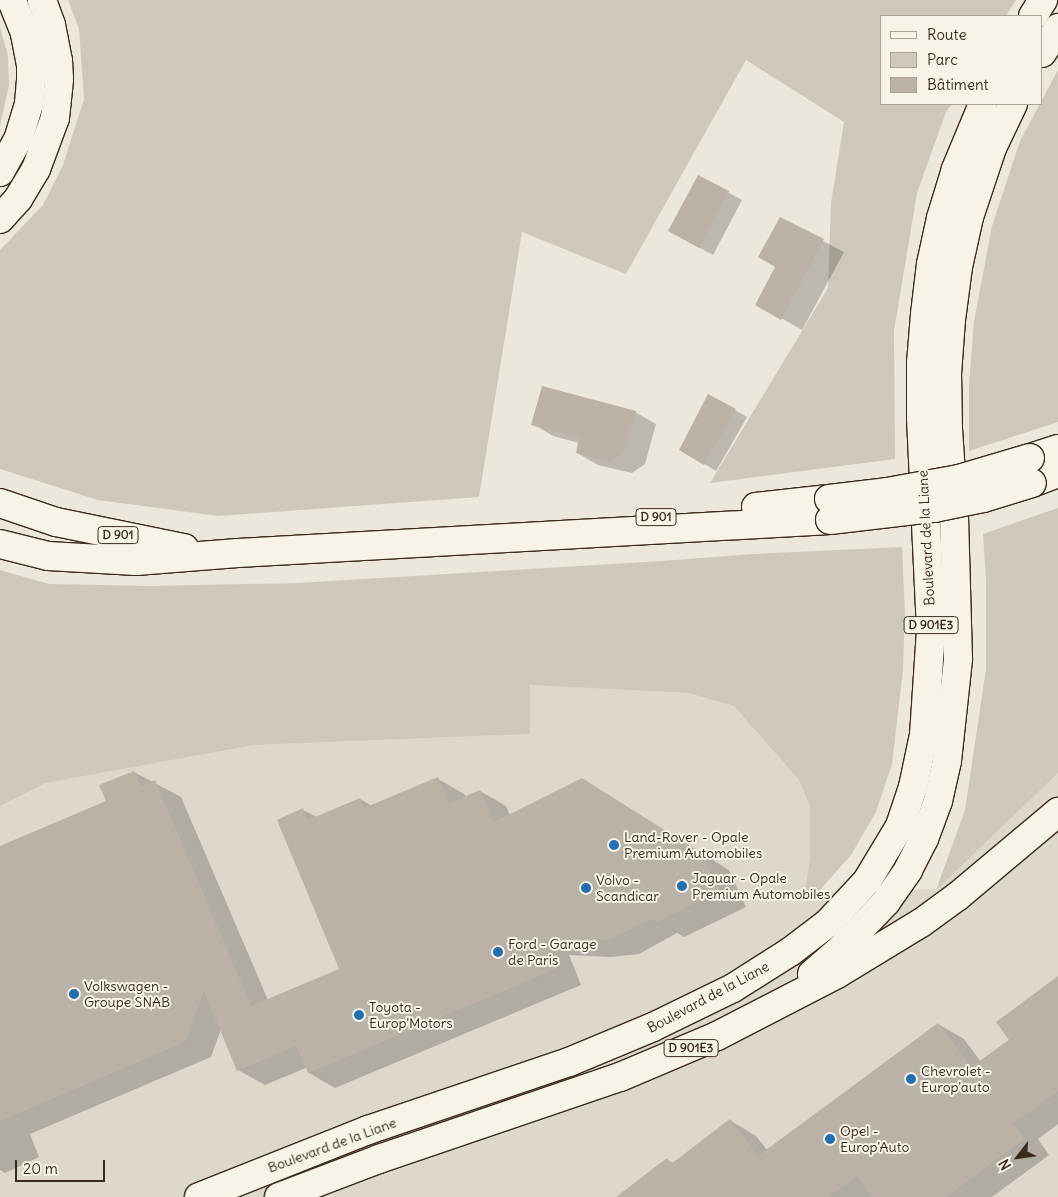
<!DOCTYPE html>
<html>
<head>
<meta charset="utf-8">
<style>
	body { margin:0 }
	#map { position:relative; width:1058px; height:1197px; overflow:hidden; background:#ece7dc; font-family:Delius,sans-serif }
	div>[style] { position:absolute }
	.built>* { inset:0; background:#ddd7cc }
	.green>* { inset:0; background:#cec8bc }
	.shadow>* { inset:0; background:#0003 }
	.building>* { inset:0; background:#bab2a7 }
	.roads { filter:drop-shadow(1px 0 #3b2a1e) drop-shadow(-1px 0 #3b2a1e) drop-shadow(0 1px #3b2a1e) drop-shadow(0 -1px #3b2a1e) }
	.secondary>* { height:28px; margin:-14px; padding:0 14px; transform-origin:14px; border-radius:14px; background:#f7f3e8 }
	.primary>* { height:28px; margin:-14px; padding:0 14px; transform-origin:14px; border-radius:14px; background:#f7f3e8 }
	.highway>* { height:28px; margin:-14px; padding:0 14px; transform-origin:14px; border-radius:14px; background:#f7f3e8 }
	.bridges { filter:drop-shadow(1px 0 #3b2a1e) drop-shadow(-1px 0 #3b2a1e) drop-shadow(0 1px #3b2a1e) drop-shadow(0 -1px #3b2a1e) }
	.highway-bridge>* { height:28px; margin:-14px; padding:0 14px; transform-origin:14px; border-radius:14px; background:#f7f3e8 }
	.dots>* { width:14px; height:14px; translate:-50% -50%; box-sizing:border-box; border:2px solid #f7f3e8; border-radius:50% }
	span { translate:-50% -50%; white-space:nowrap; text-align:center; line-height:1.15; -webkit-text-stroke:4px #f7f3e8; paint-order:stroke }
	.shield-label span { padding:1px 4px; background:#f7f3e8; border:1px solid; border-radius:4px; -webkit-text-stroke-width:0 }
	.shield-label { font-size:12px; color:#3b2a1e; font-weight:700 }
	.street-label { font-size:14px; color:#3b2a1e }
	.poi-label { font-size:14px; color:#3b2a1e }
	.left { translate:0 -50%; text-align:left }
	.legend { position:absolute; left:880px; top:15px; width:162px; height:90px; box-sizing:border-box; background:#f7f3e8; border:1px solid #aca397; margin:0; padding:6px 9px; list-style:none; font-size:15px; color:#3b2a1e }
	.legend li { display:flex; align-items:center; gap:10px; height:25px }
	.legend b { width:25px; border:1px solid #aca397 }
	.north { position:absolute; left:993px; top:1132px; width:50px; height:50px; -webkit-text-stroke:4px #f7f3e8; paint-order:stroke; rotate:240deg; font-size:14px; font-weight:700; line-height:20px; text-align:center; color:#3b2a1e }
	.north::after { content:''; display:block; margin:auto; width:18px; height:22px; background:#3b2a1e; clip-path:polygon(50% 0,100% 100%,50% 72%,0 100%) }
	.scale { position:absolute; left:15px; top:1160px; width:90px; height:22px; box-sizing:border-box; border:2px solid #3b2a1e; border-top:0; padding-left:6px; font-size:15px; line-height:18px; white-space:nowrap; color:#3b2a1e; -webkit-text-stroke:4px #f7f3e8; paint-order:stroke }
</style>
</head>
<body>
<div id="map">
	<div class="built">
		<div style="clip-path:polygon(530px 685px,688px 693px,734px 706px,799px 780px,810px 807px,810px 857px,805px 892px,936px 889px,1058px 773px,1058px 1197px,0 1197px,0 806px,46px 783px,256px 745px,530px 734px)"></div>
	</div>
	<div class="green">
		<div style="clip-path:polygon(68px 0,1016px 0,1006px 16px,882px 16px,882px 104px,952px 104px,946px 112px,917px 193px,894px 331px,895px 459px,710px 483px,828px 288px,831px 203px,844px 122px,746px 60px,626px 274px,522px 232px,479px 497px,218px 516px,98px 500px,0 469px,0 250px,43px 205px,63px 165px,84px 99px,79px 29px)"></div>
		<div style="clip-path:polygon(0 27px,8px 56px,9px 85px,0 126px)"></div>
		<div style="clip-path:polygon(1058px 70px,1058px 422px,969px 451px,969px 385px,974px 322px,992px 226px,1020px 141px)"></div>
		<div style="clip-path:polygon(1058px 508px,1058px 773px,936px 890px,965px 810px,986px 669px,986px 579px,983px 534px)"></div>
		<div style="clip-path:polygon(902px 547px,905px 613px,903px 670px,892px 764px,876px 812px,851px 855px,818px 892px,805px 892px,810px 857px,810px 807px,799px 780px,734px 706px,688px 693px,530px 685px,530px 734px,255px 745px,46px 783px,0 806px,0 570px,49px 584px,151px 586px,297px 583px,662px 561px,752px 554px)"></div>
	</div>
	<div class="shadow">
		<div style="clip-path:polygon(698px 176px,742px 200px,713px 255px,669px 231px)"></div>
		<div style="clip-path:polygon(781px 219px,844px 252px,802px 330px,757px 304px,777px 267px)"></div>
		<div style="clip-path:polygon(709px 396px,747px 417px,716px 471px,680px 449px)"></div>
		<div style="clip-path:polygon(635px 412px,656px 424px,645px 464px,632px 473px,598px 465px,577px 453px,579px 443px,553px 436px,533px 424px)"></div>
		<div style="clip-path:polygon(134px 772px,181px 797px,268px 1000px,341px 969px,303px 810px,317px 817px,360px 799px,372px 806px,438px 779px,464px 794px,466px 797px,480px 791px,506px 806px,510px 815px,582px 779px,729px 870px,746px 907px,684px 937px,677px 933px,639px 954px,611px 957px,569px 955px,581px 985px,335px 1088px,309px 1073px,306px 1068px,265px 1085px,238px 1070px,221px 1029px,211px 1057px,30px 1134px,39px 1157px,5px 1173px,0 1170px,0 848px,108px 802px)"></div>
		<div style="clip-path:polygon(1058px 978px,1058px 1124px,1038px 1139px,1049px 1155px,992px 1197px,618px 1197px,667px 1160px,673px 1163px,731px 1121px,756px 1136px,768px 1151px,938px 1024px,964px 1039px,981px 1062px,1011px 1040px)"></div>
	</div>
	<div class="building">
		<div style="clip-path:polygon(698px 175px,729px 191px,699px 248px,668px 231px)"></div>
		<div style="clip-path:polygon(780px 217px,824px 239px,781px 320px,755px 305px,775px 267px,758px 257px)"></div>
		<div style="clip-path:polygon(542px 386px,636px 411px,624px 452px,611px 462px,576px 453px,579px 438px,531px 425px)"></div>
		<div style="clip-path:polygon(708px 394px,736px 409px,704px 465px,679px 450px)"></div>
		<div style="clip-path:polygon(134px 771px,141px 786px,155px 780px,251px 1006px,339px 969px,277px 820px,303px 808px,308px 820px,360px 798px,364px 808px,438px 777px,449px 803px,480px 790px,494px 822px,582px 778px,702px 854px,720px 891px,657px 922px,650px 919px,612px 939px,584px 942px,544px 941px,556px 969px,308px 1073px,296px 1046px,237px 1071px,204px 991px,185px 1042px,0 1121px,0 846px,106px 801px,99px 785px)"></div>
		<div style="clip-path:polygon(1058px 976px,1058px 1091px,1013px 1124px,1024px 1139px,946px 1197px,872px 1197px,857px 1176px,828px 1197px,616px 1197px,667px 1158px,671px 1164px,730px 1119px,758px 1156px,938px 1023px,971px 1067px,1009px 1040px,996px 1022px)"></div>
	</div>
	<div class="roads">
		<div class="secondary">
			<div style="left:0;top:172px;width:37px;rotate:-61deg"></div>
			<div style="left:18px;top:140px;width:39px;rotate:-73deg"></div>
			<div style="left:29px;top:103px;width:22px;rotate:-85deg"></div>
			<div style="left:31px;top:81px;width:16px;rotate:-90deg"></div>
			<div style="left:31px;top:65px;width:33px;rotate:-101deg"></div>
			<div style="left:25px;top:33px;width:35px;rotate:-112deg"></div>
			<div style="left:0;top:219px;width:27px;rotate:-48deg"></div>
			<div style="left:18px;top:199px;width:35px;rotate:-59deg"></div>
			<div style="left:36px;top:169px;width:54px;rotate:-69.6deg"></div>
			<div style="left:55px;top:118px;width:39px;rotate:-84deg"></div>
			<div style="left:59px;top:79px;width:18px;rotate:-93deg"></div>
			<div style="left:58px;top:61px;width:37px;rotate:-101deg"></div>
			<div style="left:51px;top:25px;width:27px;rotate:-110deg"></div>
		</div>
		<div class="primary">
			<div style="left:1033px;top:16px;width:19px;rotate:-58deg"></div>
			<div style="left:812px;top:974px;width:40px;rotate:-41deg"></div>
			<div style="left:842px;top:948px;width:64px;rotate:-46.3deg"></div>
			<div style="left:886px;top:902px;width:39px;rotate:-55deg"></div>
			<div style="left:908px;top:870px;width:35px;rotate:-63deg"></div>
			<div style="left:199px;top:1197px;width:182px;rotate:-21.6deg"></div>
			<div style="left:368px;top:1130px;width:212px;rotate:-18.7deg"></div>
			<div style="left:569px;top:1062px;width:91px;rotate:-22.6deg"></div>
			<div style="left:653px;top:1027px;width:89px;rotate:-26deg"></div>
			<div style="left:733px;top:988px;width:67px;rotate:-32.3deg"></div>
			<div style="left:790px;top:952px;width:48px;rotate:-37.3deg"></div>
			<div style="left:828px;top:923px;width:57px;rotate:-47.1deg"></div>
			<div style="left:867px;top:881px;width:64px;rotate:-59deg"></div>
			<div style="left:900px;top:826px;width:41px;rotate:-71.6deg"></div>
			<div style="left:913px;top:787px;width:53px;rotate:-78.1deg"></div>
			<div style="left:924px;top:735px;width:105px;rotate:-86.2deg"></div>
			<div style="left:931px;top:630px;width:212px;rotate:-92.7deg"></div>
			<div style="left:921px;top:418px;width:55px;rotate:-90deg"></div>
			<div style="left:921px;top:363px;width:49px;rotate:-85.3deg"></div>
			<div style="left:925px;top:314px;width:50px;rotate:-83.2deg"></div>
			<div style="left:931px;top:264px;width:47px;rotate:-77.7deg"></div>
			<div style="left:941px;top:218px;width:51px;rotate:-73deg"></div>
			<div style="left:956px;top:169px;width:70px;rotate:-67.4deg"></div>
			<div style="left:279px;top:1197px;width:107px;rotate:-20.8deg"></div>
			<div style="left:379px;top:1159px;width:255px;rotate:-18.8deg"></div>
			<div style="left:620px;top:1077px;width:105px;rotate:-22.9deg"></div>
			<div style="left:717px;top:1036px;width:135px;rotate:-27.3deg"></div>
			<div style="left:837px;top:974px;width:98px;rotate:-31.3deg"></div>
			<div style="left:921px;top:923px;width:46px;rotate:-36.1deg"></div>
			<div style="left:958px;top:896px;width:131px;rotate:-40deg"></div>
		</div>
		<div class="highway">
			<div style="left:1042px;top:53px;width:30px;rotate:-57deg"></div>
			<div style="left:1030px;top:458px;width:29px;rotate:-18deg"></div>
			<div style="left:1032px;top:483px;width:28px;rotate:-21deg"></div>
			<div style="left:0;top:503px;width:59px;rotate:18.7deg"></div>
			<div style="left:56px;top:522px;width:131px;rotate:11.5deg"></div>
			<div style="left:756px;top:507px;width:73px;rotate:-6.3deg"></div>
			<div style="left:0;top:544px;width:49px;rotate:14deg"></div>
			<div style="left:48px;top:556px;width:88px;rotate:3.3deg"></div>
			<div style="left:136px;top:561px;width:102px;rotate:-4.5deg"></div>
			<div style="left:238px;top:553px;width:593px;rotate:-3.19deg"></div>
			<div style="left:924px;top:839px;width:40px;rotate:-69.8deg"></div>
			<div style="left:938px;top:801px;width:41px;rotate:-77.3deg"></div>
			<div style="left:947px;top:761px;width:103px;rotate:-83.8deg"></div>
			<div style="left:958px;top:659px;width:142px;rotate:-91.6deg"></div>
			<div style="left:954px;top:517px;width:88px;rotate:-93.9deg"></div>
			<div style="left:948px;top:429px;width:55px;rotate:-91deg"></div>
			<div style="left:947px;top:374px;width:54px;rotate:-85.8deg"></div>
			<div style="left:951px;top:320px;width:53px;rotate:-82.5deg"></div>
			<div style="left:958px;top:267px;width:51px;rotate:-77.6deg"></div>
			<div style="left:969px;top:217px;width:73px;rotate:-71.6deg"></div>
			<div style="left:992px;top:148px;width:49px;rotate:-64.5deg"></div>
		</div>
	</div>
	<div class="bridges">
		<div class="highway-bridge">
			<div style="left:829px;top:499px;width:58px;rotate:-6.9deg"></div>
			<div style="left:887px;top:492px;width:73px;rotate:-10.2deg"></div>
			<div style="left:959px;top:479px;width:74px;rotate:-16.5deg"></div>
			<div style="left:830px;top:520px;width:105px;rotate:-6.6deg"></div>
			<div style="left:934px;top:508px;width:50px;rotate:-11.5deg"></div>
			<div style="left:983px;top:498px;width:51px;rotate:-17deg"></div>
		</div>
	</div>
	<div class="dots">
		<div style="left:614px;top:845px;background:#1f6fb2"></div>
		<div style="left:682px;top:886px;background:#1f6fb2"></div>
		<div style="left:586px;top:888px;background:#1f6fb2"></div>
		<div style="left:498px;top:952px;background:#1f6fb2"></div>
		<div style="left:74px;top:994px;background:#1f6fb2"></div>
		<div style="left:359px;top:1015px;background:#1f6fb2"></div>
		<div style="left:911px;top:1079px;background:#1f6fb2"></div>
		<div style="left:830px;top:1139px;background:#1f6fb2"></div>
	</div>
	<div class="shield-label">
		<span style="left:656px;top:517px">D 901</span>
		<span style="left:118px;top:535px">D 901</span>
		<span style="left:931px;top:625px">D 901E3</span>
		<span style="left:691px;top:1048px">D 901E3</span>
	</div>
	<div class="street-label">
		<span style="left:926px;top:538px;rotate:-93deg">Boulevard de la Liane</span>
		<span style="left:708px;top:997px;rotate:-28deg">Boulevard de la Liane</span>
		<span style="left:332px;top:1145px;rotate:-20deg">Boulevard de la Liane</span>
	</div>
	<div class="poi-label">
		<span class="left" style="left:624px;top:845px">Land-Rover - Opale<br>Premium Automobiles</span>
		<span class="left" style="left:692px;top:886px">Jaguar - Opale<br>Premium Automobiles</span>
		<span class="left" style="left:596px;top:888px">Volvo -<br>Scandicar</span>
		<span class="left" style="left:508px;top:952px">Ford - Garage<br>de Paris</span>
		<span class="left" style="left:84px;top:994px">Volkswagen -<br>Groupe SNAB</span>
		<span class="left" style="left:369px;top:1015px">Toyota -<br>Europ'Motors</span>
		<span class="left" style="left:921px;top:1079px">Chevrolet -<br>Europ'auto</span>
		<span class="left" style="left:840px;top:1139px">Opel -<br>Europ'Auto</span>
	</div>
	<ul class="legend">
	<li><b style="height:6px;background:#f7f3e8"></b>Route</li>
	<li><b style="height:14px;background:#cec8bc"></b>Parc</li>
	<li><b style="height:14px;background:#bab2a7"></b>Bâtiment</li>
	</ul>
	<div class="north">N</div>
	<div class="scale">20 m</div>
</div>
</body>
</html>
